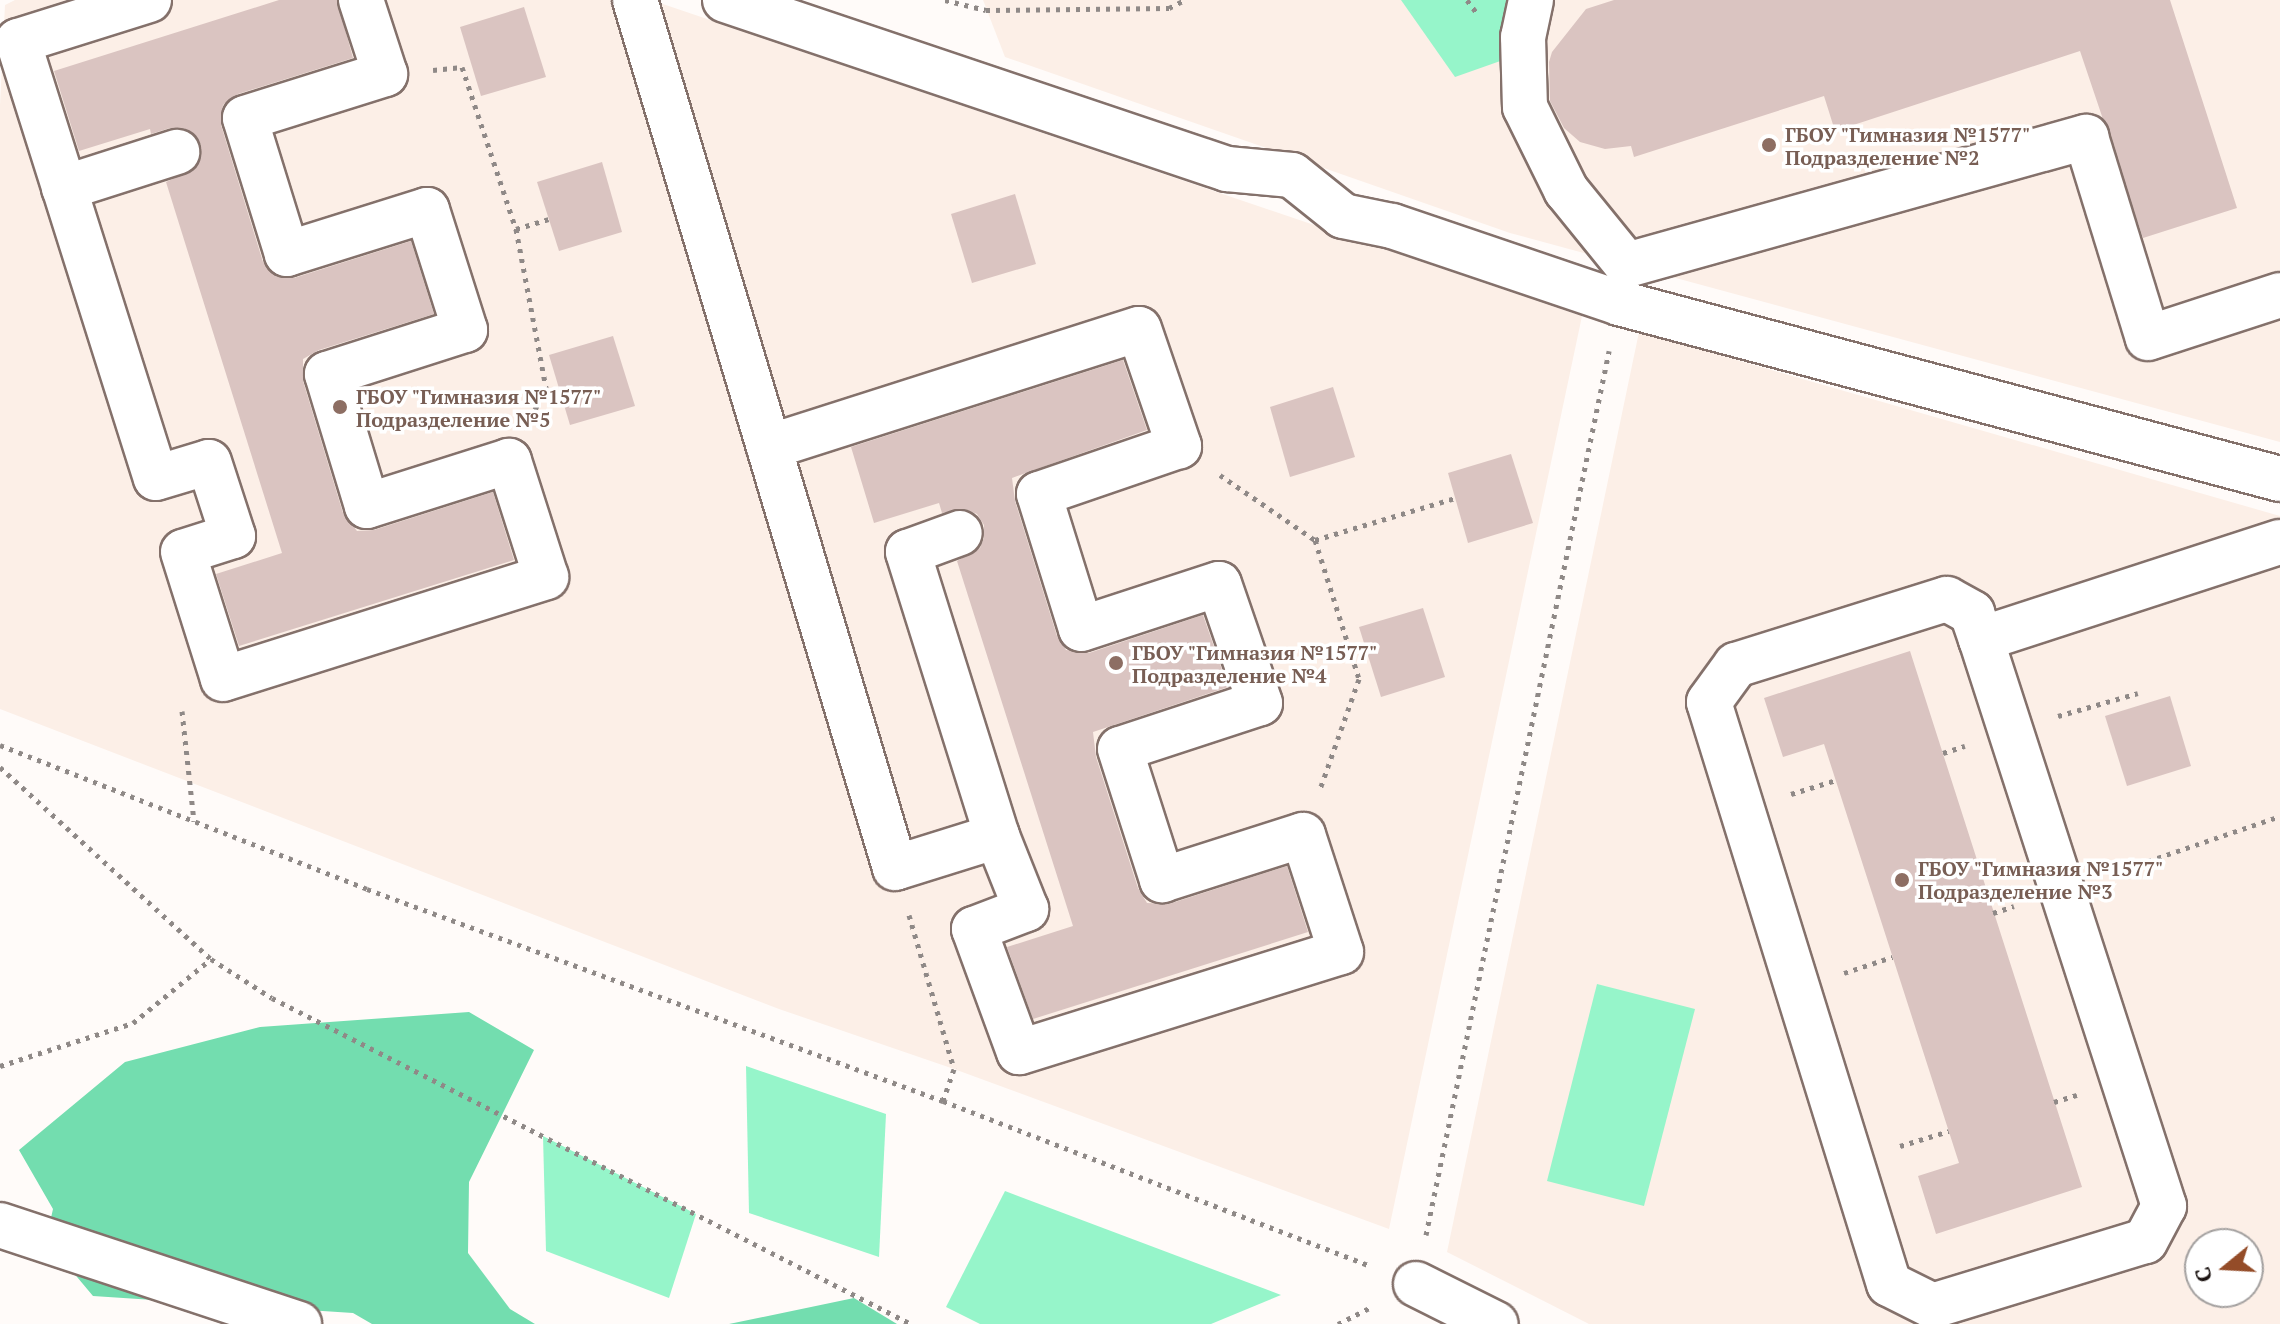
<!DOCTYPE html>
<html>
<head>
<meta charset="utf-8">
<style>
	body { margin:0 }
	#map { position:relative; width:2280px; height:1324px; overflow:hidden; background:#fffbf9; font-family:"PT Serif",serif }
	div>[style] { position:absolute }
	.education>* { inset:0; background:#fcefe7 }
	.green>* { inset:0; background:#96f5ca }
	.forest>* { inset:0; background:#73ddaf }
	.building>* { inset:0; background:#dac4c1 }
	.path>* { height:5px; margin-top:-2.5px; transform-origin:0; background:repeating-linear-gradient(90deg,#8f8987 0 4px,transparent 0 10px) }
	.roads { filter:drop-shadow(2px 0 #84716b) drop-shadow(-2px 0 #84716b) drop-shadow(0 2px #84716b) drop-shadow(0 -2px #84716b) }
	.minor>* { height:44px; margin:-22px; padding:0 22px; transform-origin:22px; border-radius:22px; background:#fff }
	.dots>* { width:22px; height:22px; translate:-50% -50%; box-sizing:border-box; border:4px solid #fff; border-radius:50% }
	span { translate:-50% -50%; white-space:nowrap; text-align:center; line-height:1.15; -webkit-text-stroke:7px #fff; paint-order:stroke }
	.education-label { font-size:20px; color:#785e54; font-weight:700 }
	.left { translate:0 -50%; text-align:left }
	.north { position:absolute; left:2184px; top:1228px; width:80px; height:80px; box-sizing:border-box; background:#fff; border:2px solid #a4a1a0; border-radius:50%; rotate:252deg; font-size:22px; font-weight:700; line-height:32px; text-align:center; color:#1c1412 }
	.north::after { content:''; display:block; margin:auto; width:28px; height:36px; background:#944c28; clip-path:polygon(50% 0,100% 100%,50% 72%,0 100%) }
</style>
</head>
<body>
<div id="map">
	<div class="education">
		<div style="clip-path:polygon(15px 0,651px 0,1582px 316px,1389px 1229px,954px 1069px,779px 1009px,0 709px,0 105px,5px 5px)"></div>
		<div style="clip-path:polygon(983px 0,2280px 0,2280px 442px,1510px 233px,1005px 57px)"></div>
		<div style="clip-path:polygon(evenodd,1639px 332px,2280px 516px,2280px 1324px,1589px 1324px,1447px 1252px,1639px 332px,2200px 1244px,2248px 1244px,2248px 1292px,2200px 1292px,2200px 1244px)"></div>
	</div>
	<div class="green">
		<div style="clip-path:polygon(1401px 0,1517px 0,1506px 59px,1455px 77px)"></div>
		<div style="clip-path:polygon(1597px 984px,1695px 1009px,1644px 1206px,1547px 1181px)"></div>
		<div style="clip-path:polygon(746px 1066px,886px 1114px,879px 1257px,749px 1213px)"></div>
		<div style="clip-path:polygon(543px 1136px,696px 1214px,669px 1298px,546px 1251px)"></div>
		<div style="clip-path:polygon(1005px 1191px,1281px 1295px,1211px 1324px,980px 1324px,946px 1307px)"></div>
	</div>
	<div class="forest">
		<div style="clip-path:polygon(469px 1012px,534px 1050px,469px 1182px,468px 1253px,510px 1309px,535px 1324px,372px 1324px,353px 1313px,93px 1296px,46px 1240px,53px 1209px,19px 1150px,125px 1062px,260px 1027px)"></div>
		<div style="clip-path:polygon(854px 1298px,897px 1324px,729px 1324px)"></div>
	</div>
	<div class="building">
		<div style="clip-path:polygon(279px 0,337px 0,353px 58px,238px 94px,223px 105px,221px 125px,263px 262px,277px 277px,294px 278px,411px 241px,434px 314px,319px 350px,303px 359px,303px 381px,343px 513px,357px 531px,374px 530px,493px 492px,514px 560px,239px 646px,216px 574px,282px 553px,166px 182px,195px 169px,201px 158px,201px 145px,193px 133px,183px 128px,170px 128px,151px 134px,150px 129px,79px 151px,54px 71px)"></div>
		<div style="clip-path:polygon(1614px 0,2170px 0,2237px 208px,2143px 238px,2080px 51px,1835px 131px,1824px 96px,1634px 157px,1631px 146px,1605px 149px,1580px 142px,1564px 128px,1550px 101px,1549px 62px,1552px 52px,1586px 9px)"></div>
		<div style="clip-path:polygon(524px 7px,546px 77px,481px 96px,460px 27px)"></div>
		<div style="clip-path:polygon(602px 162px,622px 232px,559px 251px,537px 182px)"></div>
		<div style="clip-path:polygon(1015px 194px,1036px 264px,972px 283px,951px 214px)"></div>
		<div style="clip-path:polygon(613px 336px,635px 406px,570px 425px,549px 355px)"></div>
		<div style="clip-path:polygon(1123px 360px,1147px 430px,1012px 478px,1015px 501px,1057px 636px,1066px 650px,1089px 653px,1203px 615px,1228px 687px,1093px 732px,1096px 757px,1138px 888px,1147px 903px,1169px 904px,1287px 866px,1308px 932px,1033px 1019px,1007px 947px,1073px 926px,957px 561px,980px 548px,984px 538px,984px 525px,977px 514px,965px 509px,942px 513px,939px 503px,874px 523px,851px 447px)"></div>
		<div style="clip-path:polygon(1333px 387px,1355px 457px,1290px 477px,1270px 407px)"></div>
		<div style="clip-path:polygon(1511px 454px,1533px 523px,1468px 543px,1448px 473px)"></div>
		<div style="clip-path:polygon(1423px 608px,1445px 677px,1381px 697px,1359px 627px)"></div>
		<div style="clip-path:polygon(1910px 651px,2082px 1187px,1936px 1234px,1918px 1176px,1959px 1163px,1824px 744px,1783px 757px,1764px 698px)"></div>
		<div style="clip-path:polygon(2170px 696px,2191px 766px,2127px 786px,2105px 716px)"></div>
	</div>
	<div class="path">
		<div style="left:945px;top:0;width:42px;rotate:13.7deg"></div>
		<div style="left:986px;top:10px;width:183px;rotate:-0.6deg"></div>
		<div style="left:1169px;top:8px;width:18px;rotate:-27deg"></div>
		<div style="left:1467px;top:0;width:15px;rotate:53deg"></div>
		<div style="left:433px;top:70px;width:29px;rotate:-6deg"></div>
		<div style="left:462px;top:67px;width:171px;rotate:71.6deg"></div>
		<div style="left:516px;top:229px;width:162px;rotate:79.3deg"></div>
		<div style="left:546px;top:388px;width:33px;rotate:117deg"></div>
		<div style="left:516px;top:229px;width:34px;rotate:-17deg"></div>
		<div style="left:1220px;top:475px;width:115px;rotate:34.4deg"></div>
		<div style="left:1315px;top:540px;width:146px;rotate:72.4deg"></div>
		<div style="left:1359px;top:679px;width:117px;rotate:109.5deg"></div>
		<div style="left:1315px;top:540px;width:146px;rotate:-16.7deg"></div>
		<div style="left:182px;top:711px;width:111px;rotate:83.8deg"></div>
		<div style="left:2058px;top:716px;width:83px;rotate:-16deg"></div>
		<div style="left:0;top:745px;width:394px;rotate:21.4deg"></div>
		<div style="left:367px;top:889px;width:614px;rotate:20.21deg"></div>
		<div style="left:943px;top:1101px;width:458px;rotate:21.1deg"></div>
		<div style="left:1943px;top:753px;width:23px;rotate:-18deg"></div>
		<div style="left:0;top:767px;width:285px;rotate:42.3deg"></div>
		<div style="left:1791px;top:794px;width:47px;rotate:-17.3deg"></div>
		<div style="left:2110px;top:874px;width:180px;rotate:-18.8deg"></div>
		<div style="left:1993px;top:913px;width:22px;rotate:-18deg"></div>
		<div style="left:909px;top:915px;width:160px;rotate:73.7deg"></div>
		<div style="left:954px;top:1069px;width:34px;rotate:109deg"></div>
		<div style="left:1844px;top:973px;width:51px;rotate:-18.4deg"></div>
		<div style="left:0;top:1066px;width:140px;rotate:-17.9deg"></div>
		<div style="left:133px;top:1023px;width:101px;rotate:-39.4deg"></div>
		<div style="left:211px;top:959px;width:72px;rotate:32.6deg"></div>
		<div style="left:272px;top:998px;width:717px;rotate:27.03deg"></div>
		<div style="left:2054px;top:1102px;width:24px;rotate:-17deg"></div>
		<div style="left:1900px;top:1146px;width:51px;rotate:-17deg"></div>
		<div style="left:1426px;top:1235px;width:903px;rotate:-78.3deg"></div>
		<div style="left:1338px;top:1324px;width:39px;rotate:-27deg"></div>
	</div>
	<div class="roads">
		<div class="minor">
			<div style="left:149px;top:0;width:137px;rotate:162.6deg"></div>
			<div style="left:18px;top:41px;width:458px;rotate:72.5deg"></div>
			<div style="left:156px;top:478px;width:55px;rotate:-16.8deg"></div>
			<div style="left:209px;top:462px;width:78px;rotate:72deg"></div>
			<div style="left:233px;top:536px;width:52px;rotate:162.3deg"></div>
			<div style="left:183px;top:552px;width:133px;rotate:72.5deg"></div>
			<div style="left:223px;top:679px;width:339px;rotate:-17.5deg"></div>
			<div style="left:546px;top:577px;width:122px;rotate:-107.7deg"></div>
			<div style="left:509px;top:461px;width:149px;rotate:162.4deg"></div>
			<div style="left:367px;top:506px;width:138px;rotate:-106.9deg"></div>
			<div style="left:327px;top:374px;width:145px;rotate:-17.7deg"></div>
			<div style="left:465px;top:330px;width:126px;rotate:-107.6deg"></div>
			<div style="left:427px;top:210px;width:147px;rotate:162.6deg"></div>
			<div style="left:287px;top:254px;width:142px;rotate:-107.2deg"></div>
			<div style="left:245px;top:118px;width:147px;rotate:-17.4deg"></div>
			<div style="left:385px;top:74px;width:78px;rotate:-108deg"></div>
			<div style="left:635px;top:0;width:906px;rotate:73.32deg"></div>
			<div style="left:895px;top:868px;width:107px;rotate:-17.4deg"></div>
			<div style="left:725px;top:0;width:530px;rotate:18.61deg"></div>
			<div style="left:1227px;top:169px;width:65px;rotate:5.3deg"></div>
			<div style="left:1292px;top:175px;width:65px;rotate:38.8deg"></div>
			<div style="left:1343px;top:216px;width:50px;rotate:11.5deg"></div>
			<div style="left:1392px;top:226px;width:240px;rotate:18.7deg"></div>
			<div style="left:1619px;top:303px;width:684px;rotate:14.91deg"></div>
			<div style="left:1531px;top:0;width:38px;rotate:102deg"></div>
			<div style="left:1523px;top:37px;width:70px;rotate:88.4deg"></div>
			<div style="left:1525px;top:107px;width:93px;rotate:63.7deg"></div>
			<div style="left:1566px;top:190px;width:97px;rotate:50.9deg"></div>
			<div style="left:64px;top:188px;width:119px;rotate:-17.7deg"></div>
			<div style="left:1627px;top:265px;width:477px;rotate:-15.6deg"></div>
			<div style="left:2086px;top:137px;width:210px;rotate:72.9deg"></div>
			<div style="left:2148px;top:338px;width:139px;rotate:-18deg"></div>
			<div style="left:769px;top:447px;width:388px;rotate:-17.7deg"></div>
			<div style="left:1139px;top:329px;width:124px;rotate:71.1deg"></div>
			<div style="left:1179px;top:446px;width:148px;rotate:161.1deg"></div>
			<div style="left:1039px;top:494px;width:141px;rotate:72.7deg"></div>
			<div style="left:1081px;top:629px;width:145px;rotate:-18.1deg"></div>
			<div style="left:1219px;top:584px;width:126px;rotate:71deg"></div>
			<div style="left:1260px;top:703px;width:147px;rotate:161.8deg"></div>
			<div style="left:1120px;top:749px;width:138px;rotate:72.2deg"></div>
			<div style="left:1162px;top:880px;width:148px;rotate:-17.7deg"></div>
			<div style="left:1303px;top:835px;width:123px;rotate:72deg"></div>
			<div style="left:1341px;top:952px;width:337px;rotate:162.7deg"></div>
			<div style="left:1019px;top:1052px;width:131px;rotate:-110.1deg"></div>
			<div style="left:974px;top:929px;width:56px;rotate:-21deg"></div>
			<div style="left:1026px;top:909px;width:79px;rotate:-111.7deg"></div>
			<div style="left:997px;top:836px;width:298px;rotate:-107.4deg"></div>
			<div style="left:908px;top:552px;width:55px;rotate:-20.1deg"></div>
			<div style="left:1947px;top:599px;width:29px;rotate:29deg"></div>
			<div style="left:1972px;top:613px;width:28px;rotate:71deg"></div>
			<div style="left:1981px;top:639px;width:596px;rotate:72.11deg"></div>
			<div style="left:2164px;top:1206px;width:40px;rotate:118deg"></div>
			<div style="left:2145px;top:1241px;width:222px;rotate:163deg"></div>
			<div style="left:1933px;top:1306px;width:49px;rotate:-153.4deg"></div>
			<div style="left:1889px;top:1284px;width:609px;rotate:-107.19deg"></div>
			<div style="left:1709px;top:702px;width:46px;rotate:-53.9deg"></div>
			<div style="left:1736px;top:665px;width:221px;rotate:-17.4deg"></div>
			<div style="left:1981px;top:639px;width:314px;rotate:-18deg"></div>
			<div style="left:0;top:1225px;width:315px;rotate:18.3deg"></div>
			<div style="left:1416px;top:1284px;width:89px;rotate:26.6deg"></div>
		</div>
	</div>
	<div class="dots">
		<div style="left:1769px;top:145px;background:#8d6e63"></div>
		<div style="left:340px;top:407px;background:#8d6e63"></div>
		<div style="left:1116px;top:663px;background:#8d6e63"></div>
		<div style="left:1902px;top:880px;background:#8d6e63"></div>
	</div>
	<div class="education-label">
		<span class="left" style="left:1785px;top:146px">ГБОУ "Гимназия №1577"<br>Подразделение №2</span>
		<span class="left" style="left:356px;top:408px">ГБОУ "Гимназия №1577"<br>Подразделение №5</span>
		<span class="left" style="left:1132px;top:664px">ГБОУ "Гимназия №1577"<br>Подразделение №4</span>
		<span class="left" style="left:1918px;top:880px">ГБОУ "Гимназия №1577"<br>Подразделение №3</span>
	</div>
	<div class="north">С</div>
</div>
</body>
</html>
